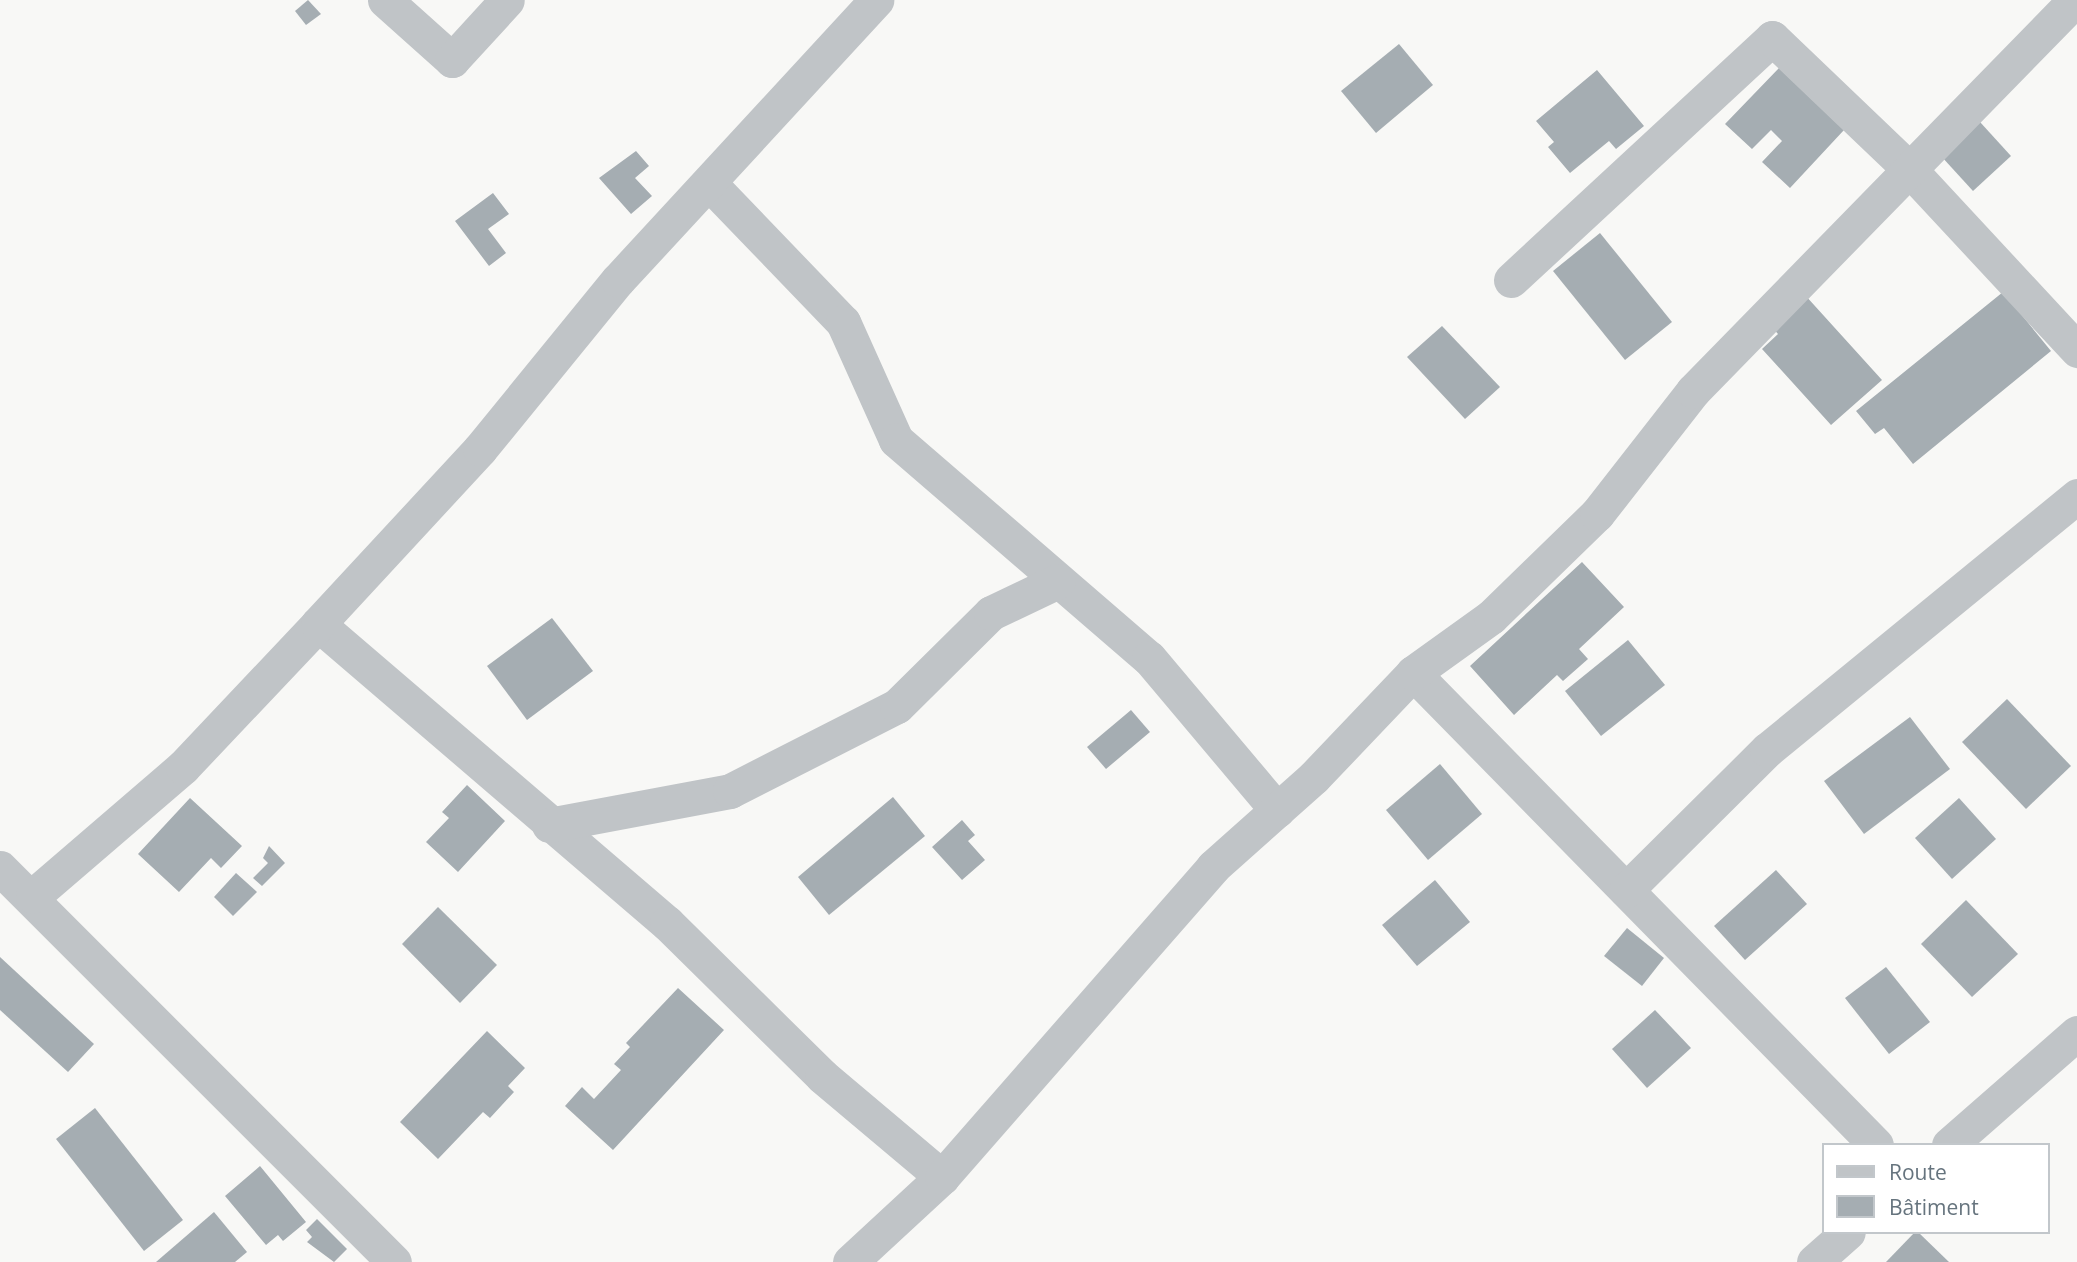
<!DOCTYPE html>
<html>
<head>
<meta charset="utf-8">
<style>
	body { margin:0 }
	#map { position:relative; width:2077px; height:1262px; overflow:hidden; background:#f8f8f6; font-family:"Open Sans",sans-serif }
	div>[style] { position:absolute }
	.building>* { inset:0; background:#a5adb2 }
	.minor>* { height:35px; margin:-17.5px; padding:0 17.5px; transform-origin:17.5px; border-radius:17.5px; background:#c0c4c7 }
	span { translate:-50% -50%; white-space:nowrap; text-align:center; line-height:1.15; -webkit-text-stroke:7px #fff; paint-order:stroke }
	.legend { position:absolute; left:1822px; top:1143px; width:228px; height:91px; box-sizing:border-box; background:#fff; border:2px solid #c2c7cb; margin:0; padding:9px 12px; list-style:none; font-size:21px; color:#66747e }
	.legend li { display:flex; align-items:center; gap:14px; height:35px }
	.legend b { width:35px; border:2px solid #c2c7cb }
</style>
</head>
<body>
<div id="map">
	<div class="building">
		<div style="clip-path:polygon(308px 0,321px 14px,306px 25px,295px 11px)"></div>
		<div style="clip-path:polygon(1399px 44px,1433px 85px,1376px 133px,1341px 91px)"></div>
		<div style="clip-path:polygon(1779px 68px,1844px 130px,1790px 188px,1762px 162px,1782px 141px,1771px 130px,1752px 149px,1725px 124px)"></div>
		<div style="clip-path:polygon(1597px 70px,1644px 126px,1616px 149px,1609px 141px,1570px 173px,1548px 147px,1554px 142px,1536px 121px)"></div>
		<div style="clip-path:polygon(1980px 122px,2011px 156px,1973px 191px,1941px 156px)"></div>
		<div style="clip-path:polygon(636px 151px,649px 166px,635px 178px,652px 196px,631px 214px,599px 178px)"></div>
		<div style="clip-path:polygon(493px 193px,509px 214px,488px 229px,506px 253px,489px 266px,455px 221px)"></div>
		<div style="clip-path:polygon(1600px 233px,1672px 322px,1625px 360px,1553px 271px)"></div>
		<div style="clip-path:polygon(2003px 292px,2051px 351px,1913px 464px,1884px 428px,1875px 434px,1856px 411px)"></div>
		<div style="clip-path:polygon(1805px 295px,1882px 380px,1831px 425px,1762px 349px,1778px 334px,1771px 326px)"></div>
		<div style="clip-path:polygon(1442px 326px,1500px 387px,1465px 419px,1407px 357px)"></div>
		<div style="clip-path:polygon(1582px 562px,1624px 607px,1579px 649px,1588px 659px,1563px 681px,1557px 675px,1514px 715px,1470px 666px)"></div>
		<div style="clip-path:polygon(552px 618px,593px 671px,527px 720px,487px 666px)"></div>
		<div style="clip-path:polygon(1628px 640px,1665px 685px,1601px 736px,1565px 691px)"></div>
		<div style="clip-path:polygon(2007px 699px,2071px 766px,2026px 809px,1962px 742px)"></div>
		<div style="clip-path:polygon(1131px 710px,1150px 732px,1106px 769px,1087px 747px)"></div>
		<div style="clip-path:polygon(1910px 717px,1950px 769px,1864px 834px,1824px 781px)"></div>
		<div style="clip-path:polygon(1440px 764px,1482px 814px,1428px 860px,1386px 810px)"></div>
		<div style="clip-path:polygon(467px 785px,505px 821px,458px 872px,426px 842px,449px 818px,442px 812px)"></div>
		<div style="clip-path:polygon(893px 797px,925px 836px,829px 915px,798px 877px)"></div>
		<div style="clip-path:polygon(190px 798px,242px 846px,221px 868px,211px 858px,179px 892px,138px 854px)"></div>
		<div style="clip-path:polygon(1959px 798px,1996px 839px,1952px 879px,1915px 838px)"></div>
		<div style="clip-path:polygon(962px 820px,975px 835px,968px 841px,985px 860px,962px 880px,932px 847px)"></div>
		<div style="clip-path:polygon(269px 846px,285px 863px,262px 886px,253px 878px,268px 863px,263px 858px)"></div>
		<div style="clip-path:polygon(1776px 870px,1807px 904px,1745px 960px,1714px 926px)"></div>
		<div style="clip-path:polygon(236px 873px,257px 892px,233px 916px,214px 897px)"></div>
		<div style="clip-path:polygon(1435px 880px,1470px 922px,1417px 966px,1382px 925px)"></div>
		<div style="clip-path:polygon(1966px 900px,2018px 954px,1972px 997px,1921px 944px)"></div>
		<div style="clip-path:polygon(438px 907px,497px 965px,460px 1003px,402px 944px)"></div>
		<div style="clip-path:polygon(1627px 928px,1664px 958px,1642px 986px,1604px 956px)"></div>
		<div style="clip-path:polygon(0 957px,94px 1044px,68px 1072px,0 1010px)"></div>
		<div style="clip-path:polygon(1886px 967px,1930px 1022px,1889px 1054px,1845px 998px)"></div>
		<div style="clip-path:polygon(678px 988px,724px 1030px,613px 1150px,565px 1106px,582px 1087px,594px 1099px,621px 1070px,614px 1064px,630px 1047px,626px 1043px)"></div>
		<div style="clip-path:polygon(1655px 1010px,1691px 1048px,1647px 1088px,1612px 1049px)"></div>
		<div style="clip-path:polygon(487px 1031px,525px 1068px,508px 1086px,514px 1092px,490px 1118px,483px 1112px,438px 1159px,400px 1122px)"></div>
		<div style="clip-path:polygon(95px 1108px,183px 1220px,144px 1251px,56px 1139px)"></div>
		<div style="clip-path:polygon(260px 1166px,306px 1222px,283px 1241px,278px 1235px,266px 1245px,225px 1196px)"></div>
		<div style="clip-path:polygon(214px 1212px,247px 1252px,235px 1262px,156px 1262px)"></div>
		<div style="clip-path:polygon(317px 1219px,347px 1249px,334px 1262px,307px 1242px,312px 1237px,306px 1230px)"></div>
		<div style="clip-path:polygon(1915px 1232px,1918px 1232px,1949px 1262px,1886px 1262px)"></div>
	</div>
	<div class="minor">
		<div style="left:385px;top:0;width:90px;rotate:41.8deg"></div>
		<div style="left:452px;top:60px;width:81px;rotate:-47.5deg"></div>
		<div style="left:710px;top:184px;width:192px;rotate:46.1deg"></div>
		<div style="left:843px;top:322px;width:129px;rotate:65.8deg"></div>
		<div style="left:896px;top:440px;width:334px;rotate:40.8deg"></div>
		<div style="left:1149px;top:658px;width:199px;rotate:49.9deg"></div>
		<div style="left:1511px;top:280px;width:356px;rotate:-42.8deg"></div>
		<div style="left:1772px;top:38px;width:191px;rotate:43.7deg"></div>
		<div style="left:1910px;top:170px;width:246px;rotate:47.1deg"></div>
		<div style="left:318px;top:624px;width:460px;rotate:40.6deg"></div>
		<div style="left:667px;top:923px;width:218px;rotate:44.6deg"></div>
		<div style="left:822px;top:1076px;width:157px;rotate:40.1deg"></div>
		<div style="left:1413px;top:673px;width:661px;rotate:45.55deg"></div>
		<div style="left:549px;top:825px;width:184px;rotate:-10.6deg"></div>
		<div style="left:730px;top:791px;width:187px;rotate:-27deg"></div>
		<div style="left:897px;top:706px;width:132px;rotate:-44.7deg"></div>
		<div style="left:991px;top:613px;width:74px;rotate:-25.5deg"></div>
		<div style="left:0;top:868px;width:557px;rotate:45deg"></div>
		<div style="left:1626px;top:890px;width:199px;rotate:-44.8deg"></div>
		<div style="left:1767px;top:750px;width:401px;rotate:-39.3deg"></div>
		<div style="left:33px;top:896px;width:198px;rotate:-40.7deg"></div>
		<div style="left:183px;top:767px;width:197px;rotate:-46.6deg"></div>
		<div style="left:318px;top:624px;width:238px;rotate:-47.2deg"></div>
		<div style="left:480px;top:449px;width:218px;rotate:-50.8deg"></div>
		<div style="left:618px;top:280px;width:381px;rotate:-47.3deg"></div>
		<div style="left:1949px;top:1145px;width:170px;rotate:-41.2deg"></div>
		<div style="left:850px;top:1262px;width:125px;rotate:-42.7deg"></div>
		<div style="left:942px;top:1177px;width:412px;rotate:-48.8deg"></div>
		<div style="left:1213px;top:867px;width:135px;rotate:-41.7deg"></div>
		<div style="left:1314px;top:777px;width:144px;rotate:-46.4deg"></div>
		<div style="left:1413px;top:673px;width:96px;rotate:-35.7deg"></div>
		<div style="left:1491px;top:617px;width:148px;rotate:-44.2deg"></div>
		<div style="left:1597px;top:514px;width:156px;rotate:-52deg"></div>
		<div style="left:1693px;top:391px;width:547px;rotate:-45.67deg"></div>
		<div style="left:1814px;top:1262px;width:45px;rotate:-41.4deg"></div>
	</div>
	<ul class="legend">
	<li><b style="height:9px;background:#c0c4c7"></b>Route</li>
	<li><b style="height:19px;background:#a5adb2"></b>Bâtiment</li>
	</ul>
</div>
</body>
</html>
